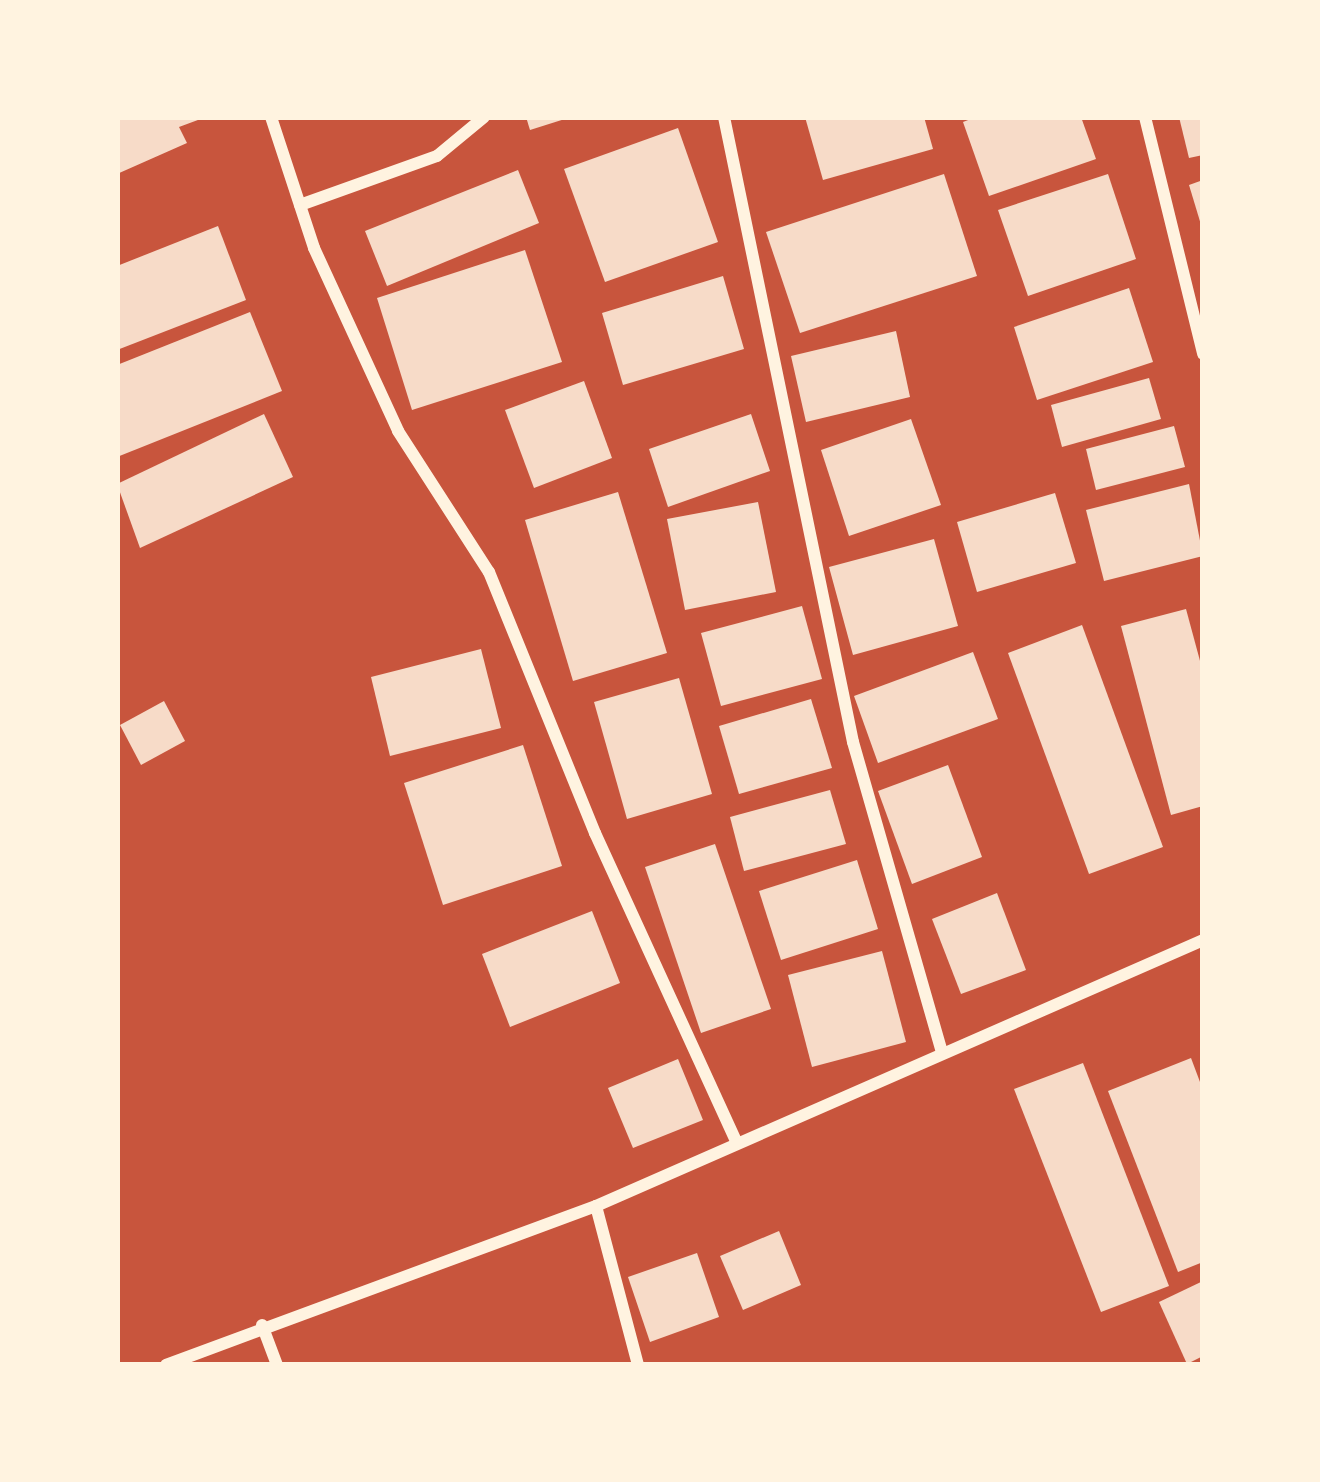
<!DOCTYPE html>
<html>
<head>
<meta charset="utf-8">
<style>
	body { margin:0 }
	#map { position:relative; width:1320px; height:1482px; overflow:hidden; background:#c8553d; font-family:Jost,sans-serif }
	div>[style] { position:absolute }
	.building>* { inset:0; background:#f7dbc8 }
	.minor>* { height:12px; margin:-6px; padding:0 6px; transform-origin:6px; border-radius:6px; background:#fff3e0 }
	span { translate:-50% -50%; white-space:nowrap; text-align:center; line-height:1.15; -webkit-text-stroke:12px #fff3e0; paint-order:stroke }
	.frame { position:absolute; inset:0; border:120px solid #fff3e0; pointer-events:none }
</style>
</head>
<body>
<div id="map">
	<div class="building">
		<div style="clip-path:polygon(117px 117px,206px 117px,179px 127px,187px 143px,117px 174px)"></div>
		<div style="clip-path:polygon(526px 117px,568px 117px,568px 118px,530px 130px)"></div>
		<div style="clip-path:polygon(805px 117px,924px 117px,933px 149px,823px 180px)"></div>
		<div style="clip-path:polygon(976px 117px,1081px 117px,1096px 159px,989px 196px,963px 122px)"></div>
		<div style="clip-path:polygon(1179px 117px,1203px 117px,1203px 155px,1189px 158px)"></div>
		<div style="clip-path:polygon(678px 128px,718px 242px,605px 282px,564px 169px)"></div>
		<div style="clip-path:polygon(518px 170px,539px 223px,387px 286px,365px 231px)"></div>
		<div style="clip-path:polygon(944px 174px,977px 276px,800px 333px,766px 232px)"></div>
		<div style="clip-path:polygon(1108px 174px,1136px 259px,1028px 296px,998px 210px)"></div>
		<div style="clip-path:polygon(1203px 180px,1203px 228px,1202px 228px,1189px 185px)"></div>
		<div style="clip-path:polygon(218px 226px,246px 300px,117px 350px,117px 266px)"></div>
		<div style="clip-path:polygon(525px 250px,562px 362px,412px 410px,377px 298px)"></div>
		<div style="clip-path:polygon(723px 276px,744px 349px,623px 385px,602px 313px)"></div>
		<div style="clip-path:polygon(1129px 288px,1153px 362px,1037px 400px,1014px 327px)"></div>
		<div style="clip-path:polygon(250px 312px,282px 391px,117px 457px,117px 365px)"></div>
		<div style="clip-path:polygon(896px 331px,910px 397px,806px 422px,791px 356px)"></div>
		<div style="clip-path:polygon(1149px 378px,1161px 419px,1062px 447px,1051px 405px)"></div>
		<div style="clip-path:polygon(584px 381px,612px 458px,534px 488px,505px 410px)"></div>
		<div style="clip-path:polygon(264px 414px,293px 477px,140px 548px,117px 484px)"></div>
		<div style="clip-path:polygon(751px 414px,770px 471px,668px 507px,649px 449px)"></div>
		<div style="clip-path:polygon(911px 419px,941px 505px,849px 536px,821px 450px)"></div>
		<div style="clip-path:polygon(1174px 426px,1185px 467px,1096px 490px,1086px 449px)"></div>
		<div style="clip-path:polygon(1189px 484px,1203px 556px,1104px 581px,1086px 510px)"></div>
		<div style="clip-path:polygon(618px 492px,667px 653px,573px 681px,525px 520px)"></div>
		<div style="clip-path:polygon(1055px 493px,1076px 563px,977px 592px,957px 522px)"></div>
		<div style="clip-path:polygon(758px 502px,776px 592px,685px 610px,667px 519px)"></div>
		<div style="clip-path:polygon(934px 539px,958px 626px,853px 655px,829px 567px)"></div>
		<div style="clip-path:polygon(802px 606px,822px 679px,721px 706px,701px 633px)"></div>
		<div style="clip-path:polygon(1186px 609px,1203px 672px,1203px 806px,1171px 815px,1121px 626px)"></div>
		<div style="clip-path:polygon(1082px 625px,1163px 847px,1089px 874px,1008px 653px)"></div>
		<div style="clip-path:polygon(481px 649px,501px 728px,390px 756px,371px 677px)"></div>
		<div style="clip-path:polygon(973px 652px,998px 719px,878px 763px,854px 696px)"></div>
		<div style="clip-path:polygon(679px 678px,712px 794px,627px 819px,594px 702px)"></div>
		<div style="clip-path:polygon(811px 699px,832px 768px,739px 794px,719px 726px)"></div>
		<div style="clip-path:polygon(164px 701px,185px 741px,141px 765px,120px 725px)"></div>
		<div style="clip-path:polygon(523px 745px,562px 866px,443px 905px,404px 783px)"></div>
		<div style="clip-path:polygon(948px 765px,982px 857px,912px 884px,878px 791px)"></div>
		<div style="clip-path:polygon(830px 790px,846px 844px,744px 871px,730px 817px)"></div>
		<div style="clip-path:polygon(715px 844px,771px 1009px,701px 1033px,645px 867px)"></div>
		<div style="clip-path:polygon(857px 860px,878px 929px,781px 960px,759px 891px)"></div>
		<div style="clip-path:polygon(997px 893px,1026px 970px,961px 994px,932px 919px)"></div>
		<div style="clip-path:polygon(592px 911px,620px 983px,510px 1027px,482px 954px)"></div>
		<div style="clip-path:polygon(882px 951px,906px 1042px,812px 1067px,788px 975px)"></div>
		<div style="clip-path:polygon(1191px 1058px,1203px 1090px,1203px 1262px,1178px 1272px,1108px 1091px)"></div>
		<div style="clip-path:polygon(678px 1059px,703px 1120px,633px 1148px,608px 1088px)"></div>
		<div style="clip-path:polygon(1083px 1063px,1169px 1286px,1101px 1312px,1014px 1089px)"></div>
		<div style="clip-path:polygon(779px 1231px,801px 1285px,743px 1310px,720px 1256px)"></div>
		<div style="clip-path:polygon(697px 1253px,719px 1317px,650px 1342px,628px 1277px)"></div>
		<div style="clip-path:polygon(1203px 1281px,1203px 1356px,1187px 1364px,1159px 1302px)"></div>
	</div>
	<div class="minor">
		<div style="left:271px;top:117px;width:138px;rotate:71.8deg"></div>
		<div style="left:314px;top:248px;width:201px;rotate:65.3deg"></div>
		<div style="left:398px;top:431px;width:168px;rotate:57.2deg"></div>
		<div style="left:489px;top:572px;width:282px;rotate:67.9deg"></div>
		<div style="left:595px;top:833px;width:337px;rotate:65.4deg"></div>
		<div style="left:724px;top:117px;width:638px;rotate:78.34deg"></div>
		<div style="left:853px;top:742px;width:323px;rotate:74deg"></div>
		<div style="left:1145px;top:117px;width:244px;rotate:76.2deg"></div>
		<div style="left:300px;top:205px;width:145px;rotate:-19.7deg"></div>
		<div style="left:437px;top:156px;width:61px;rotate:-39.7deg"></div>
		<div style="left:596px;top:1206px;width:164px;rotate:75.2deg"></div>
		<div style="left:262px;top:1325px;width:43px;rotate:69.4deg"></div>
		<div style="left:166px;top:1365px;width:458px;rotate:-20.3deg"></div>
		<div style="left:596px;top:1206px;width:663px;rotate:-23.66deg"></div>
	</div>
	<div class="frame"></div>
</div>
</body>
</html>
